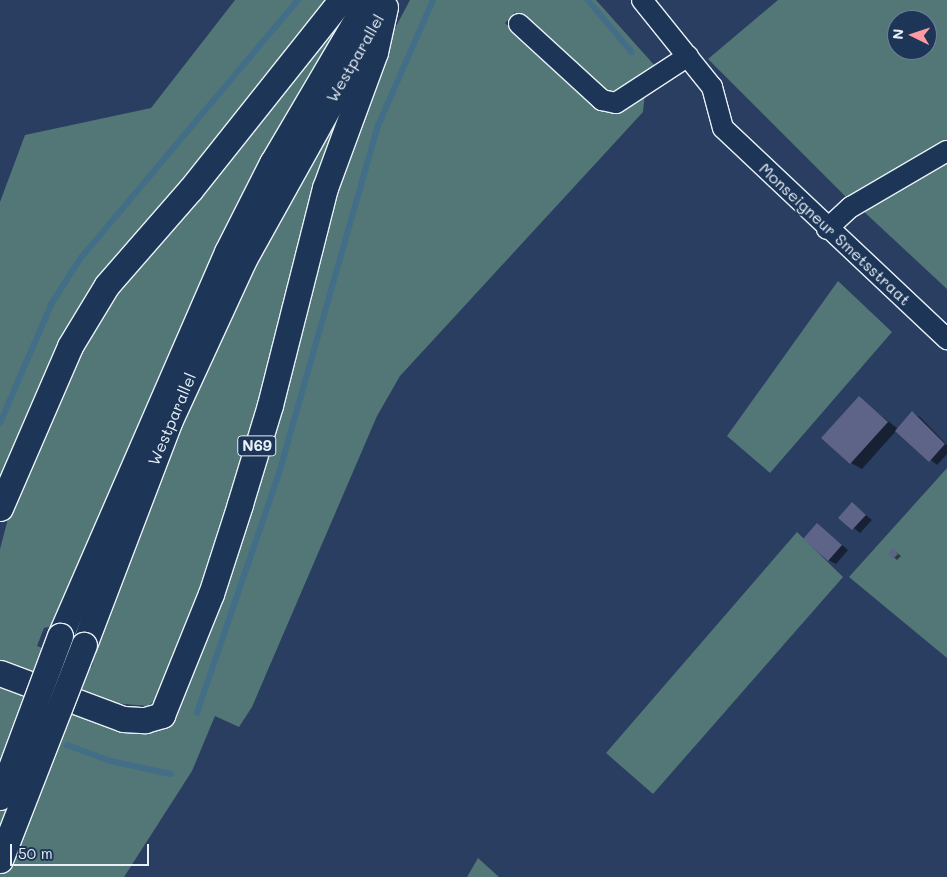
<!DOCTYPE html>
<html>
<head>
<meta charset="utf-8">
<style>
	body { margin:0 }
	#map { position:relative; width:947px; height:877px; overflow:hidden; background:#2a3e61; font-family:Mali,sans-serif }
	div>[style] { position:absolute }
	.green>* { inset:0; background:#537677 }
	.shadow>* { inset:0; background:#0007 }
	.stream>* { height:5.5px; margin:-2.75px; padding:0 2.75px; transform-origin:2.75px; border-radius:2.75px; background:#426e87 }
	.building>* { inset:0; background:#5e6388 }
	.roads { filter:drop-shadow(1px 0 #e8f1f8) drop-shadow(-1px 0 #e8f1f8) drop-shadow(0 1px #e8f1f8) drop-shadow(0 -1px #e8f1f8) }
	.minor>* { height:20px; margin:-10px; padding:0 10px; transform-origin:10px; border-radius:10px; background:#1d3557 }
	.major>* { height:25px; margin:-12.5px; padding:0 12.5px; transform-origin:12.5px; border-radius:12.5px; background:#1d3557 }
	.bridges { filter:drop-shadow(1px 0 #e8f1f8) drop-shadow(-1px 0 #e8f1f8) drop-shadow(0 1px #e8f1f8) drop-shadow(0 -1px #e8f1f8) }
	.major-bridge>* { height:25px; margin:-12.5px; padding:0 12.5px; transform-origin:12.5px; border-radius:12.5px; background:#1d3557 }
	span { translate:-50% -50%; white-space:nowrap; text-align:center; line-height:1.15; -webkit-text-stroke:4px #1d3557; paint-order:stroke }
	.shield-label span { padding:1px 4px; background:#1d3557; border:1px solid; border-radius:4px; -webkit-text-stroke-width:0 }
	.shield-label { font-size:15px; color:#e8f1f8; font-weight:700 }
	.street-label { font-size:16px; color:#e8f1f8 }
	.north { position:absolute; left:887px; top:10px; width:50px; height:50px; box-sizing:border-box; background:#1d3557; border:1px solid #6e8097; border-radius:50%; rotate:274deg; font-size:14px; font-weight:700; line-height:20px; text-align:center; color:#e8f1f8 }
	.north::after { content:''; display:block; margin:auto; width:18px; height:22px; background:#ff9aa2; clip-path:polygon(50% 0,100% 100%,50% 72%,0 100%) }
	.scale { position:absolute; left:10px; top:844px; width:139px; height:22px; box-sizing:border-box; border:2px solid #e8f1f8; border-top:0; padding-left:6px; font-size:15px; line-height:18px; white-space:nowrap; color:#e8f1f8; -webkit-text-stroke:4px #1d3557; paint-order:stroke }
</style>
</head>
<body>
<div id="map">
	<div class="green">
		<div style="clip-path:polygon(235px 0,332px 0,62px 339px,0 483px,0 202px,25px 135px,151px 108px)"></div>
		<div style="clip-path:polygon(348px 0,360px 0,54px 626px,44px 628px,37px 646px,92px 667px,95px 647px,204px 358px,353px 72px,235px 500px,157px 699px,148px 706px,112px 703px,0 662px,0 549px,9px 515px,71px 363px,111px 296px)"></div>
		<div style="clip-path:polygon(410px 0,596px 0,656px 67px,637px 83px,610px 94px,515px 12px,505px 23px,598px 106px,645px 92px,643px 112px,400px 376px,377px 416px,252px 707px,239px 727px,215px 716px,192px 771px,124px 877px,0 877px,0 685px,125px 733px,145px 734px,156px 730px,320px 229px,386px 45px)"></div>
		<div style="clip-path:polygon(evenodd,778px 0,947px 0,947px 146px,850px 201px,708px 59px,778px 0,897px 20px,927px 20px,927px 50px,897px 50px,897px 20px)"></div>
		<div style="clip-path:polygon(947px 159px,947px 289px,861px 209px)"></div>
		<div style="clip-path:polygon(838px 281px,892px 332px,770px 473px,727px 436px)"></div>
		<div style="clip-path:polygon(947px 468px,947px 658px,849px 577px)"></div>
		<div style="clip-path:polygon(797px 532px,843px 577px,653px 794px,606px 753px)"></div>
		<div style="clip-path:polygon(478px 858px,499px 877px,467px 877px)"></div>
	</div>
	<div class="shadow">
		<div style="clip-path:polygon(859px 398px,898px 429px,912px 413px,920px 417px,947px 445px,947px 454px,937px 465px,896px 431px,862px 469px,851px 463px)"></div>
		<div style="clip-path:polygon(852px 504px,872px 520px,860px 533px,840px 517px)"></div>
		<div style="clip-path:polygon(817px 524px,848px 550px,836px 564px,828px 560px)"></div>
		<div style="clip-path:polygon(896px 552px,901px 556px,897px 560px,890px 554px)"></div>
	</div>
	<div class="stream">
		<div style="left:588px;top:0;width:68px;rotate:49.8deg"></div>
		<div style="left:0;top:423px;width:131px;rotate:-66.6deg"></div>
		<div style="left:52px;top:303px;width:52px;rotate:-57.5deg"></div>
		<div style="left:80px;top:259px;width:339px;rotate:-49.9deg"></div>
		<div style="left:197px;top:713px;width:246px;rotate:-71.1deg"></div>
		<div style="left:277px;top:480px;width:368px;rotate:-74.1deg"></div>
		<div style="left:378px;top:126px;width:137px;rotate:-66.4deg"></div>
		<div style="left:67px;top:745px;width:47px;rotate:20deg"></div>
		<div style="left:111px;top:761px;width:61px;rotate:12.2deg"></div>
	</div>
	<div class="building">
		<div style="clip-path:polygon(859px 396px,888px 422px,850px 464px,821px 438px)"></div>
		<div style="clip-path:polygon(912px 411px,945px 444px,929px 462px,895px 431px)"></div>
		<div style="clip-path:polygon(852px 502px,866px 515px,852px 530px,838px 518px)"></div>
		<div style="clip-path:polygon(817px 523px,842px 545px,828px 561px,803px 539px)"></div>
		<div style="clip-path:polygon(893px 549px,898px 554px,893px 559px,888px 554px)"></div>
	</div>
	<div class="roads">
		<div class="minor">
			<div style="left:642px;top:0;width:112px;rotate:51.2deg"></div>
			<div style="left:712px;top:87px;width:42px;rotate:75deg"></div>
			<div style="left:723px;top:128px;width:308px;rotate:43.3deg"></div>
			<div style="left:519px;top:24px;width:113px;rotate:42.5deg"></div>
			<div style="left:602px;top:100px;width:14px;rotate:12deg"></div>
			<div style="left:616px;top:103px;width:86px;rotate:-33.1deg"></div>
			<div style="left:827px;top:229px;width:33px;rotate:-43deg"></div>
			<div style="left:851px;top:207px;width:111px;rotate:-30.3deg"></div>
		</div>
		<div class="major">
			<div style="left:0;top:508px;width:176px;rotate:-66.6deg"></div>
			<div style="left:70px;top:346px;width:71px;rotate:-58.8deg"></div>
			<div style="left:107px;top:285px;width:126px;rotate:-48.9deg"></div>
			<div style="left:190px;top:190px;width:243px;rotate:-51.5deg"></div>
			<div style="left:60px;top:636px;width:419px;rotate:-66.5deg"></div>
			<div style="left:227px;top:252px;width:100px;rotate:-63.2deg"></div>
			<div style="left:272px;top:163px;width:189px;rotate:-59.5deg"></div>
			<div style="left:84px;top:645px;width:241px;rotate:-69.1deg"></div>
			<div style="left:170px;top:420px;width:175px;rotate:-65.3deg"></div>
			<div style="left:243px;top:261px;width:259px;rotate:-60.9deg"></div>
			<div style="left:0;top:673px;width:131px;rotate:20.5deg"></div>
			<div style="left:123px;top:719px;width:22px;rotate:3deg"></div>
			<div style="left:145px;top:720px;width:18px;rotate:-16deg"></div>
			<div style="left:162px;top:715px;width:131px;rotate:-68deg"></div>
			<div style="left:211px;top:594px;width:95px;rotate:-72.1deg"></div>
			<div style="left:240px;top:504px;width:103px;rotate:-73.1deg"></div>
			<div style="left:270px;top:405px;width:224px;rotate:-75.8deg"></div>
			<div style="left:325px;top:188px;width:145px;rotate:-69.8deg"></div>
			<div style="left:375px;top:52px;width:46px;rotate:-77.5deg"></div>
		</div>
	</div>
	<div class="bridges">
		<div class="major-bridge">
			<div style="left:0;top:797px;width:172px;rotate:-69.6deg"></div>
			<div style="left:0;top:860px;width:231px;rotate:-68.7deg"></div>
		</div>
	</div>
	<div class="shield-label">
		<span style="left:257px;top:446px">N69</span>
	</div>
	<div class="street-label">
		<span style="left:355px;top:58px;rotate:-60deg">Westparallel</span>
		<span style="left:835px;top:234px;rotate:43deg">Monseigneur Smetsstraat</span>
		<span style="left:172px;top:419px;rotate:-67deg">Westparallel</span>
	</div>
	<div class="north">N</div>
	<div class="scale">50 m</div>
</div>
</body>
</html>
